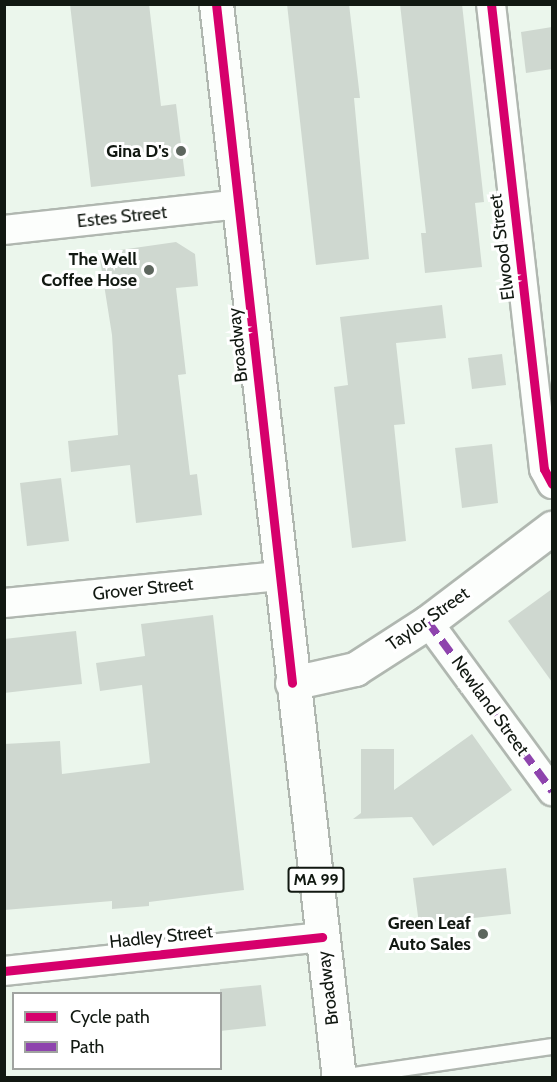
<!DOCTYPE html>
<html>
<head>
<meta charset="utf-8">
<style>
	body { margin:0 }
	#map { position:relative; width:557px; height:1082px; overflow:hidden; background:#ebf6ec; font-family:Cabin,sans-serif }
	div>[style] { position:absolute }
	.building>* { inset:0; background:#cfd8d0 }
	.roads { filter:drop-shadow(2px 0 #b0b7b0) drop-shadow(-2px 0 #b0b7b0) drop-shadow(0 2px #b0b7b0) drop-shadow(0 -2px #b0b7b0) }
	.service>* { height:15px; margin:-7.5px; padding:0 7.5px; transform-origin:7.5px; border-radius:7.5px; background:#fcfefc }
	.minor>* { height:28px; margin:-14px; padding:0 14px; transform-origin:14px; border-radius:14px; background:#fcfefc }
	.tertiary>* { height:33px; margin:-16.5px; padding:0 16.5px; transform-origin:16.5px; border-radius:16.5px; background:#fcfefc }
	.primary>* { height:33px; margin:-16.5px; padding:0 16.5px; transform-origin:16.5px; border-radius:16.5px; background:#fcfefc }
	.quiet>* { height:8px; margin-top:-4px; transform-origin:0; background:repeating-linear-gradient(90deg,#8e44ad 0 15px,transparent 0 23px) }
	.cycleway>* { height:9px; margin:-4.5px; padding:0 4.5px; transform-origin:4.5px; border-radius:4.5px; background:#d6006c }
	.dots>* { width:16px; height:16px; translate:-50% -50%; box-sizing:border-box; border:3px solid #fff; border-radius:50% }
	span { translate:-50% -50%; white-space:nowrap; text-align:center; line-height:1.15; -webkit-text-stroke:6px #fff; paint-order:stroke }
	.shield-label span { padding:2px 4px; background:#fff; border:2px solid; border-radius:4px; -webkit-text-stroke-width:0 }
	.shield-label { font-size:16px; color:#111811; font-weight:700 }
	.poi-label { font-size:18px; color:#111811; font-weight:700 }
	.right { translate:-100% -50%; text-align:right }
	.street-label { font-size:18px; color:#111811 }
	.frame { position:absolute; inset:0; border:6px solid #111811; pointer-events:none }
	.legend { position:absolute; left:12px; top:992px; width:210px; height:78px; box-sizing:border-box; background:#fff; border:2px solid #a0a3a0; margin:0; padding:8px 10px; list-style:none; font-size:18px; color:#111811 }
	.legend li { display:flex; align-items:center; gap:12px; height:30px }
	.legend b { width:30px; border:2px solid #a0a3a0 }
</style>
</head>
<body>
<div id="map">
	<div class="building">
		<div style="clip-path:polygon(70px 4px,149px 4px,161px 106px,176px 104px,185px 176px,91px 187px)"></div>
		<div style="clip-path:polygon(287px 4px,349px 4px,360px 98px,354px 98px,369px 259px,316px 265px)"></div>
		<div style="clip-path:polygon(400px 4px,462px 4px,484px 202px,475px 203px,482px 267px,425px 273px,421px 233px,426px 233px)"></div>
		<div style="clip-path:polygon(552px 27px,552px 69px,526px 73px,521px 32px)"></div>
		<div style="clip-path:polygon(176px 242px,195px 254px,198px 286px,176px 288px,186px 374px,178px 375px,190px 475px,197px 474px,202px 515px,136px 523px,130px 465px,71px 472px,68px 441px,118px 435px,112px 335px,99px 253px)"></div>
		<div style="clip-path:polygon(442px 305px,446px 338px,396px 343px,405px 424px,394px 425px,406px 541px,352px 548px,334px 387px,348px 385px,340px 317px)"></div>
		<div style="clip-path:polygon(502px 354px,506px 385px,472px 389px,468px 358px)"></div>
		<div style="clip-path:polygon(492px 444px,498px 503px,462px 508px,455px 448px)"></div>
		<div style="clip-path:polygon(61px 478px,69px 541px,27px 546px,20px 483px)"></div>
		<div style="clip-path:polygon(552px 589px,552px 682px,508px 621px)"></div>
		<div style="clip-path:polygon(213px 615px,244px 890px,149px 902px,149px 906px,112px 909px,112px 901px,4px 910px,4px 744px,60px 741px,62px 774px,150px 763px,142px 685px,100px 691px,96px 663px,145px 656px,141px 624px)"></div>
		<div style="clip-path:polygon(76px 631px,82px 684px,4px 693px,4px 639px)"></div>
		<div style="clip-path:polygon(472px 734px,512px 790px,433px 846px,412px 817px,353px 819px,361px 813px,361px 749px,394px 749px,394px 790px)"></div>
		<div style="clip-path:polygon(506px 868px,511px 914px,419px 924px,413px 878px)"></div>
		<div style="clip-path:polygon(261px 985px,266px 1026px,220px 1031px,220px 989px)"></div>
	</div>
	<div class="roads">
		<div class="service">
			<div style="left:339px;top:1077px;width:215px;rotate:-8.3deg"></div>
		</div>
		<div class="minor">
			<div style="left:491px;top:4px;width:468px;rotate:83.5deg"></div>
			<div style="left:544px;top:469px;width:17px;rotate:62deg"></div>
			<div style="left:4px;top:230px;width:236px;rotate:-6.3deg"></div>
			<div style="left:4px;top:603px;width:278px;rotate:-5.6deg"></div>
			<div style="left:428px;top:622px;width:210px;rotate:53.7deg"></div>
			<div style="left:4px;top:971px;width:320px;rotate:-6.1deg"></div>
		</div>
		<div class="tertiary">
			<div style="left:292px;top:683px;width:65px;rotate:-12.5deg"></div>
			<div style="left:355px;top:669px;width:87px;rotate:-32.8deg"></div>
			<div style="left:428px;top:622px;width:156px;rotate:-37.2deg"></div>
		</div>
		<div class="primary">
			<div style="left:216px;top:4px;width:1081px;rotate:83.47deg"></div>
		</div>
	</div>
	<div class="quiet">
		<div style="left:428px;top:622px;width:210px;rotate:53.7deg"></div>
	</div>
	<div class="cycleway">
		<div style="left:216px;top:4px;width:683px;rotate:83.61deg"></div>
		<div style="left:491px;top:4px;width:468px;rotate:83.5deg"></div>
		<div style="left:544px;top:469px;width:17px;rotate:62deg"></div>
		<div style="left:4px;top:971px;width:320px;rotate:-6.1deg"></div>
	</div>
	<div class="dots">
		<div style="left:181px;top:151px;background:#5d665e"></div>
		<div style="left:149px;top:270px;background:#5d665e"></div>
		<div style="left:483px;top:934px;background:#5d665e"></div>
	</div>
	<div class="shield-label">
		<span style="left:316px;top:880px">MA 99</span>
	</div>
	<div class="poi-label">
		<span class="right" style="left:169px;top:151px">Gina D's</span>
		<span class="right" style="left:137px;top:270px">The Well<br>Coffee Hose</span>
		<span class="right" style="left:471px;top:934px">Green Leaf<br>Auto Sales</span>
	</div>
	<div class="street-label">
		<span style="left:122px;top:217px;rotate:-6deg">Estes Street</span>
		<span style="left:502px;top:247px;rotate:-97deg">Elwood Street</span>
		<span style="left:238px;top:345px;rotate:-96deg">Broadway</span>
		<span style="left:143px;top:589px;rotate:-6deg">Grover Street</span>
		<span style="left:428px;top:619px;rotate:-35deg">Taylor Street</span>
		<span style="left:490px;top:706px;rotate:54deg">Newland Street</span>
		<span style="left:161px;top:937px;rotate:-6deg">Hadley Street</span>
		<span style="left:328px;top:988px;rotate:-97deg">Broadway</span>
	</div>
	<div class="frame"></div>
	<ul class="legend">
	<li><b style="height:8px;background:#d6006c"></b>Cycle path</li>
	<li><b style="height:8px;background:#8e44ad"></b>Path</li>
	</ul>
</div>
</body>
</html>
